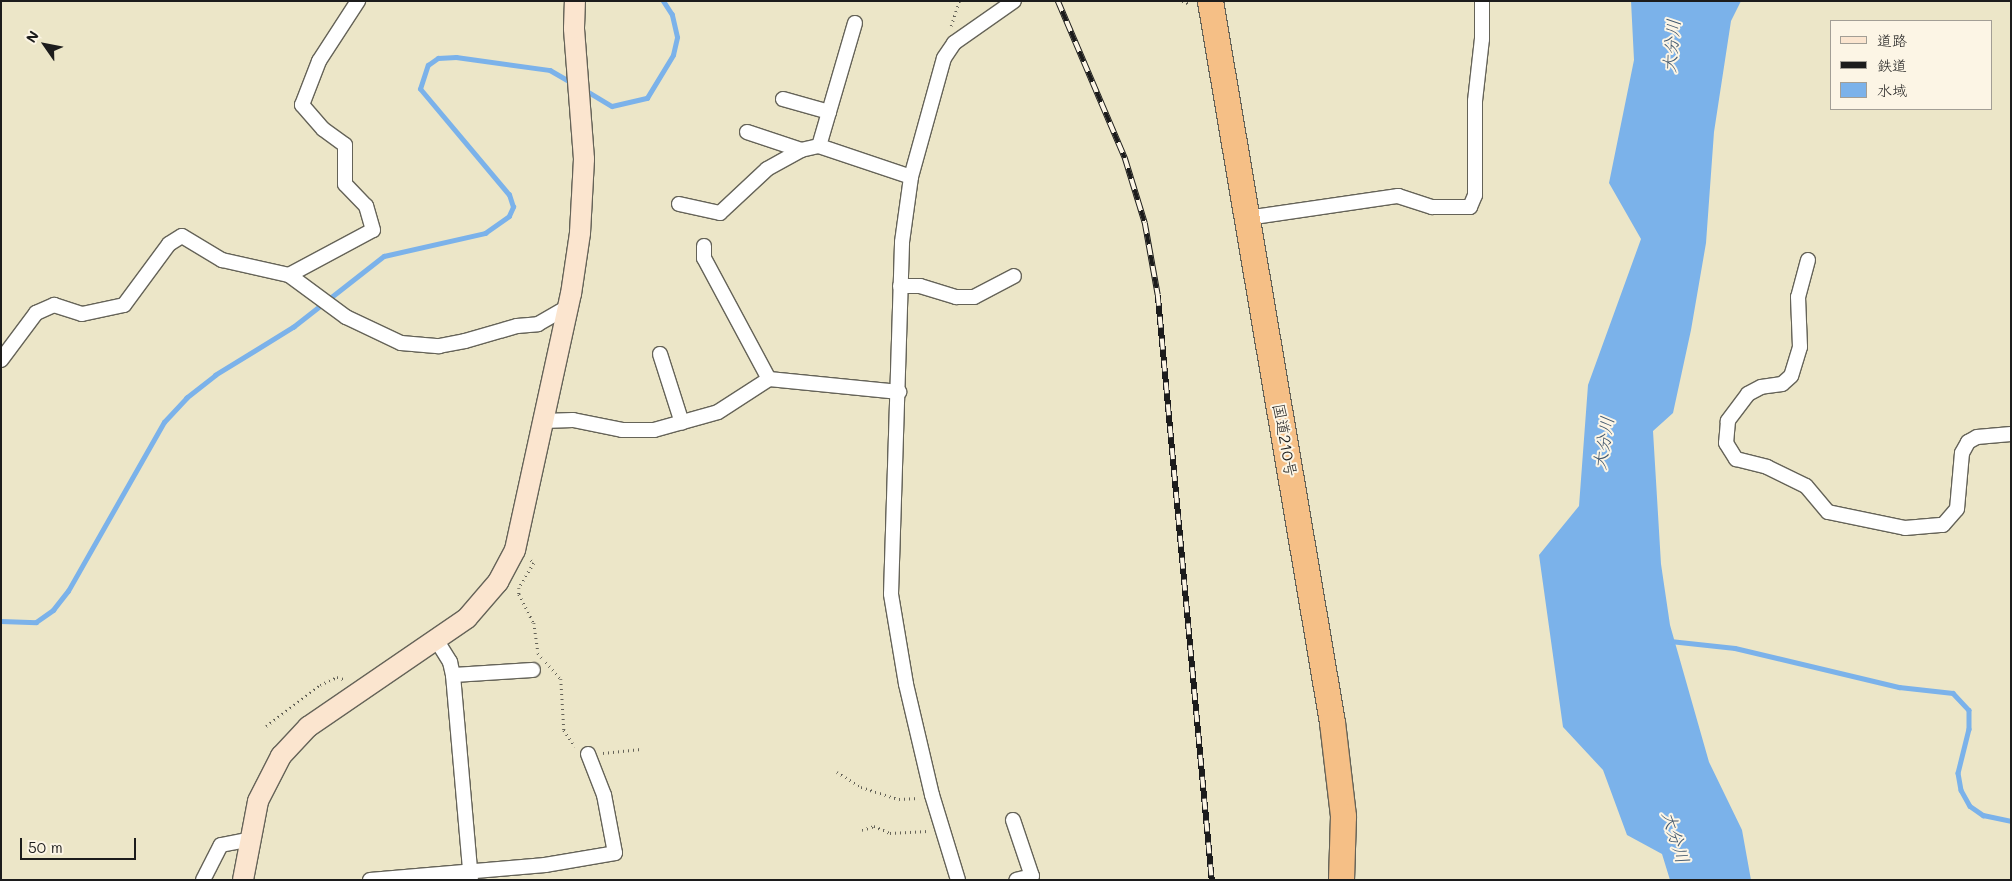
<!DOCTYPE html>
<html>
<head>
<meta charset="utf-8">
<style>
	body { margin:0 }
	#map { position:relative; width:2012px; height:881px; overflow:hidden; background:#ece6c8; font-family:Mali,"Klee One",sans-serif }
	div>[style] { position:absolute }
	.water>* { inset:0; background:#7bb2ea }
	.stream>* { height:4.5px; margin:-2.25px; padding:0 2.25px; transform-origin:2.25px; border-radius:2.25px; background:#7bb2ea }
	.path>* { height:2.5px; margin-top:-1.25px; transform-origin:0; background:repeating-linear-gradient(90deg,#656358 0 1px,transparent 0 5px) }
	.roads { filter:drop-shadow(1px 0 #656358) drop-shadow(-1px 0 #656358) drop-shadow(0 1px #656358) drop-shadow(0 -1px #656358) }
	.street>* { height:14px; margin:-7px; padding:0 7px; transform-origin:7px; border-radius:7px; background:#fff }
	.secondary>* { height:20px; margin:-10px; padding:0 10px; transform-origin:10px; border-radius:10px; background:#fbe5cf }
	.highway>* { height:25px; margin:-12.5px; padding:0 12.5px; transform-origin:12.5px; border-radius:12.5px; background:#f5bf86 }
	.rail>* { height:5.5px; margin-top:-2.75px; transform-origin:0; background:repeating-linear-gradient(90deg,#fcf5e5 0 11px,#1c1c1c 0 22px); box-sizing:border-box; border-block:1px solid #1c1c1c }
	span { translate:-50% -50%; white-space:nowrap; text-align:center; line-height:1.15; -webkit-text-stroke:4px #fcf5e5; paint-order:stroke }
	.street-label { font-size:16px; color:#1c1c1c }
	.water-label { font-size:18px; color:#42586e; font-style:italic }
	.frame { position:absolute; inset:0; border:2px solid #1c1c1c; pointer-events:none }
	.legend { position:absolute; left:1830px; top:20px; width:162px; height:90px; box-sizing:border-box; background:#fcf5e5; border:1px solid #a29e95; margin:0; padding:6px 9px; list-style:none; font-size:15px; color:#1c1c1c }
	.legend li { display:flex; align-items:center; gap:10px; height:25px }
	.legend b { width:25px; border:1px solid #a29e95 }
	.north { position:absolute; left:20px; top:20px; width:50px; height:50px; -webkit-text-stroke:4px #fcf5e5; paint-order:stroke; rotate:303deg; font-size:14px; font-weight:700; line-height:20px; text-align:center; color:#1c1c1c }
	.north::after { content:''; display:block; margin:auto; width:18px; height:22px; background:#1c1c1c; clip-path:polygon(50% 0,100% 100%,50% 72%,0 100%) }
	.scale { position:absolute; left:20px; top:838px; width:116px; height:22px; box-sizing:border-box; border:2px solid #1c1c1c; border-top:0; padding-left:6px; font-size:15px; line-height:18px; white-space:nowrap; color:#1c1c1c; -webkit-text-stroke:4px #fcf5e5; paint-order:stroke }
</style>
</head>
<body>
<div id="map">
	<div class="water">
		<div style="clip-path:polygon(1631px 1px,1741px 1px,1731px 21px,1714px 132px,1706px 243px,1691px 330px,1673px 413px,1653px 431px,1661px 564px,1670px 625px,1709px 762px,1742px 830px,1751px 880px,1670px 880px,1662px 854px,1627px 835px,1603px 770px,1563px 727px,1539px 555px,1579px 506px,1588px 385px,1641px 239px,1609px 183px,1634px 60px)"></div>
	</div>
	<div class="stream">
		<div style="left:585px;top:90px;width:31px;rotate:31deg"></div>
		<div style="left:612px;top:106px;width:36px;rotate:-13deg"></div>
		<div style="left:647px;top:98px;width:50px;rotate:-58.8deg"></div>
		<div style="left:673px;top:55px;width:18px;rotate:-77deg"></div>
		<div style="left:677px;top:37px;width:23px;rotate:-103deg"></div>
		<div style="left:672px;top:15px;width:17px;rotate:-123deg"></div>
		<div style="left:1px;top:621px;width:35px;rotate:2deg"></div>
		<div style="left:36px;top:622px;width:21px;rotate:-35deg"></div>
		<div style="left:53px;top:610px;width:24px;rotate:-52deg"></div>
		<div style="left:68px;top:591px;width:194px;rotate:-60.4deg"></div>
		<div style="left:164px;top:422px;width:33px;rotate:-47deg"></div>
		<div style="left:186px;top:398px;width:37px;rotate:-38deg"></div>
		<div style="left:215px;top:375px;width:92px;rotate:-31.6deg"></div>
		<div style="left:293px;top:327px;width:115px;rotate:-38deg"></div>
		<div style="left:384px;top:256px;width:104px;rotate:-12.8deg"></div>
		<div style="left:485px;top:233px;width:29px;rotate:-35deg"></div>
		<div style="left:509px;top:216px;width:10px;rotate:-66deg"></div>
		<div style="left:513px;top:207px;width:13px;rotate:-108deg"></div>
		<div style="left:509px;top:195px;width:138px;rotate:-130deg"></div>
		<div style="left:420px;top:89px;width:25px;rotate:-72deg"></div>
		<div style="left:428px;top:65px;width:12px;rotate:-35deg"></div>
		<div style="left:438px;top:58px;width:18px;rotate:-3deg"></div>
		<div style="left:456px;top:57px;width:95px;rotate:7.9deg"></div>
		<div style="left:550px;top:70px;width:24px;rotate:30deg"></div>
		<div style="left:1670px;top:641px;width:65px;rotate:6.1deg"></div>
		<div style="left:1735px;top:648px;width:169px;rotate:13.4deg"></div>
		<div style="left:1899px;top:687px;width:54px;rotate:6.3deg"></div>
		<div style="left:1953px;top:693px;width:23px;rotate:47deg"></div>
		<div style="left:1969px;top:710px;width:19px;rotate:90deg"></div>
		<div style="left:1969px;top:729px;width:45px;rotate:104deg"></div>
		<div style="left:1958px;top:773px;width:17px;rotate:80deg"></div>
		<div style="left:1961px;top:790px;width:18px;rotate:61deg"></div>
		<div style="left:1970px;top:806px;width:16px;rotate:35deg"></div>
		<div style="left:1983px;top:815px;width:29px;rotate:12deg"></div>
	</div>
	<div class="path">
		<div style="left:1182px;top:1px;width:9px;rotate:21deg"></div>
		<div style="left:951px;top:26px;width:26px;rotate:-72deg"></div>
		<div style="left:531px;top:560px;width:4px;rotate:45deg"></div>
		<div style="left:534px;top:563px;width:29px;rotate:121deg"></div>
		<div style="left:519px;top:588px;width:6px;rotate:90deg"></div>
		<div style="left:519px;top:594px;width:33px;rotate:63deg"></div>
		<div style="left:534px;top:623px;width:30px;rotate:82deg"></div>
		<div style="left:538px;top:653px;width:6px;rotate:51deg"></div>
		<div style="left:546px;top:662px;width:23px;rotate:49deg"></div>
		<div style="left:561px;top:679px;width:51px;rotate:86.6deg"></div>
		<div style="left:564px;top:730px;width:20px;rotate:57deg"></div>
		<div style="left:266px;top:726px;width:68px;rotate:-37.2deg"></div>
		<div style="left:320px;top:685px;width:19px;rotate:-25deg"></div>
		<div style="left:337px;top:677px;width:9px;rotate:18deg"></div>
		<div style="left:603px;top:753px;width:38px;rotate:-6deg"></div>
		<div style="left:837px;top:772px;width:28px;rotate:32deg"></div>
		<div style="left:861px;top:787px;width:40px;rotate:18deg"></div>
		<div style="left:899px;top:799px;width:20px;rotate:-3deg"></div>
		<div style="left:862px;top:830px;width:13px;rotate:-18deg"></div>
		<div style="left:874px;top:826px;width:17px;rotate:24deg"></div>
		<div style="left:890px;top:833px;width:38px;rotate:-3deg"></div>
	</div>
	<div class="roads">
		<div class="street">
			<div style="left:855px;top:23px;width:128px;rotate:106.3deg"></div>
			<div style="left:819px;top:146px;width:97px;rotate:18.6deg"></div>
			<div style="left:783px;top:99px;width:48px;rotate:15.8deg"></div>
			<div style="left:747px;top:132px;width:57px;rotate:18.4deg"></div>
			<div style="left:679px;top:204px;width:42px;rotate:12.4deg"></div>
			<div style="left:720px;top:213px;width:64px;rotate:-43.1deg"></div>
			<div style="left:767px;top:169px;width:39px;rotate:-29deg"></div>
			<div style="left:801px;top:150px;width:18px;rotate:-13deg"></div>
			<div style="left:1247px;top:218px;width:153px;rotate:-8.3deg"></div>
			<div style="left:1398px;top:196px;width:36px;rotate:18deg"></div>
			<div style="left:1432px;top:207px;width:38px"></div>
			<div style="left:1470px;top:207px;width:13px;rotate:-67deg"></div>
			<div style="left:1475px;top:195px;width:94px;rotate:-90deg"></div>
			<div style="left:1475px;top:101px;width:62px;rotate:-83.6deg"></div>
			<div style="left:1482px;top:39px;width:38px;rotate:-90deg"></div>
			<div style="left:704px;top:246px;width:12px;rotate:90deg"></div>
			<div style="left:704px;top:258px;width:137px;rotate:61.8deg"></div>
			<div style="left:1808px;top:260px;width:38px;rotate:105deg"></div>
			<div style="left:1798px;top:297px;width:50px;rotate:87.7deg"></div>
			<div style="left:1800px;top:347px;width:30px;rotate:107deg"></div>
			<div style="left:1791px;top:376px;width:12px;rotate:138deg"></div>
			<div style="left:1782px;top:384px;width:21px;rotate:172deg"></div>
			<div style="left:1761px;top:387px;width:15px;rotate:152deg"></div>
			<div style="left:1748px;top:394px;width:34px;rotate:127deg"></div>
			<div style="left:1728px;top:421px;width:22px;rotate:95deg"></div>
			<div style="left:1726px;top:443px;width:19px;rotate:58deg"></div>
			<div style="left:1736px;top:459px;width:32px;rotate:14deg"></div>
			<div style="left:1767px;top:467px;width:43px;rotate:26deg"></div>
			<div style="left:1806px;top:486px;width:34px;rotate:50deg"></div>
			<div style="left:1828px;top:512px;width:79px;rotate:11.7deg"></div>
			<div style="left:1905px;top:528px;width:38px;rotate:-5deg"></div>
			<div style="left:1943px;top:525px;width:21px;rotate:-49deg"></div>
			<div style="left:1957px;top:509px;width:56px;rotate:-84.9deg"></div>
			<div style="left:1962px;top:453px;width:13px;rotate:-61deg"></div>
			<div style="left:1968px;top:442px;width:10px;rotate:-29deg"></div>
			<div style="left:1977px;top:437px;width:34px;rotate:-5deg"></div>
			<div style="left:289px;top:275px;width:95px;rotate:-28.2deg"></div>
			<div style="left:373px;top:230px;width:25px;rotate:-106deg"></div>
			<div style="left:366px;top:206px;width:30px;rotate:-134deg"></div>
			<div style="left:345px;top:184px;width:39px;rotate:-90deg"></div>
			<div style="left:345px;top:145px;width:27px;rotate:-144deg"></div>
			<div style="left:323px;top:129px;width:32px;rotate:-131deg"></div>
			<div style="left:302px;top:105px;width:47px;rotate:-68.9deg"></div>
			<div style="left:319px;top:61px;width:72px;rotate:-57deg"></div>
			<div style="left:900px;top:286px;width:20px"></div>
			<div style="left:920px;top:286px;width:38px;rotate:17deg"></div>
			<div style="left:956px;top:297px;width:18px"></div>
			<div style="left:974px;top:297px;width:45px;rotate:-27.7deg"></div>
			<div style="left:660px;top:354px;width:72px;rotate:72.3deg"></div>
			<div style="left:1px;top:360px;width:59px;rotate:-53.3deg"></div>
			<div style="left:36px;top:313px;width:20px;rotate:-24deg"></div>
			<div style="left:54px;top:305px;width:29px;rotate:18deg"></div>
			<div style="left:82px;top:314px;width:43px;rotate:-12.1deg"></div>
			<div style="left:124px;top:305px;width:76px;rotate:-53.6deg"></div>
			<div style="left:169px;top:244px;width:15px;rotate:-32deg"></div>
			<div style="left:182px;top:236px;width:47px;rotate:31deg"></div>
			<div style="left:222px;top:260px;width:69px;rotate:12.6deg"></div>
			<div style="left:289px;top:275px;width:71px;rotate:36.4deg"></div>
			<div style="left:346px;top:317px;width:61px;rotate:25.3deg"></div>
			<div style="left:401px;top:343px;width:38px;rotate:5deg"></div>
			<div style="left:439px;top:346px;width:26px;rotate:-11deg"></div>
			<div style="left:465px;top:341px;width:54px;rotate:-16.1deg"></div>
			<div style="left:517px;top:326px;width:21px;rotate:-5deg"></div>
			<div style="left:538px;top:324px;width:36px;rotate:-30deg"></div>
			<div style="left:543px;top:421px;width:30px;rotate:-2deg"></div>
			<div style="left:573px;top:420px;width:50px;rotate:11.5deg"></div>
			<div style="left:622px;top:430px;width:32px"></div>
			<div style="left:654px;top:430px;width:66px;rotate:-15.7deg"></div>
			<div style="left:718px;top:412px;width:61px;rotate:-32.9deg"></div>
			<div style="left:769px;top:379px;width:131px;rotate:5.7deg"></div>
			<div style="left:437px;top:641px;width:25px;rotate:58deg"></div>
			<div style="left:450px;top:662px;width:13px;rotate:77deg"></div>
			<div style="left:453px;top:675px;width:205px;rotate:85deg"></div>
			<div style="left:453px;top:675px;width:80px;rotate:-3.6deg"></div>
			<div style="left:1013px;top:820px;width:59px;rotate:71.3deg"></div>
			<div style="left:1032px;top:876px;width:16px;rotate:166deg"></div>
			<div style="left:203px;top:880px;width:39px;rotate:-63deg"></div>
			<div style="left:221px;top:845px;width:31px;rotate:-11deg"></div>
			<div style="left:370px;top:880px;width:176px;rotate:-4.9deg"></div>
			<div style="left:545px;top:865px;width:71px;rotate:-9.7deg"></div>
			<div style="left:615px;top:853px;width:59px;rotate:-100.7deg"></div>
			<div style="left:604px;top:795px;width:44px;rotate:-111.3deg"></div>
			<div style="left:958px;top:880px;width:89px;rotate:-107deg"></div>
			<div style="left:932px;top:795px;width:114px;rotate:-103.2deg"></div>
			<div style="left:906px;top:684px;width:91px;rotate:-99.5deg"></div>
			<div style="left:891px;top:594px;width:352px;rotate:-88.2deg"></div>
			<div style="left:902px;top:242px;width:66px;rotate:-82.1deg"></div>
			<div style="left:911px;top:177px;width:123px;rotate:-74.5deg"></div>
			<div style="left:944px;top:58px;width:18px;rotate:-56deg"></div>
			<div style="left:954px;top:43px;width:73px;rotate:-35deg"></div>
		</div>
		<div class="secondary">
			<div style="left:243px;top:880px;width:80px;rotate:-79.2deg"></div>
			<div style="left:258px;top:801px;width:51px;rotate:-62.9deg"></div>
			<div style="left:281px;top:756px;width:40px;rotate:-47deg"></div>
			<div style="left:308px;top:727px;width:193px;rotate:-34.4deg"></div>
			<div style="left:467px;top:618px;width:48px;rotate:-49.3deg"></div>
			<div style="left:498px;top:582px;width:36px;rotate:-62deg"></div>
			<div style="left:515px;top:550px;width:262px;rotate:-77.7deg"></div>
			<div style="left:571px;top:294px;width:62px;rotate:-81.6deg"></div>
			<div style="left:580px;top:233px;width:74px;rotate:-86.9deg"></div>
			<div style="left:584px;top:159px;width:131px;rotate:-94.4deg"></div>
			<div style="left:574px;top:28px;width:27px;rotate:-88deg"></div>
		</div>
		<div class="highway">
			<div style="left:1210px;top:1px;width:731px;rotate:80.4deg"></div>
			<div style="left:1332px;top:722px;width:95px;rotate:83.3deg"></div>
			<div style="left:1343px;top:816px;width:64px;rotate:91.8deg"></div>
		</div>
	</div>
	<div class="rail">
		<div style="left:1058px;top:1px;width:171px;rotate:66.9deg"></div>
		<div style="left:1125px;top:158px;width:68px;rotate:72.9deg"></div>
		<div style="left:1145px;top:223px;width:73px;rotate:79.8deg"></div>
		<div style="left:1158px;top:295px;width:587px;rotate:84.73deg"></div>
	</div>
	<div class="street-label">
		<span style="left:1285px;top:440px;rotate:80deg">国道210号</span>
	</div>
	<div class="water-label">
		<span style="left:1671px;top:46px;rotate:-85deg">大分川</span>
		<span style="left:1603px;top:443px;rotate:-81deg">大分川</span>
		<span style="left:1676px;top:837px;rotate:73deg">大分川</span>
	</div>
	<div class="frame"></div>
	<ul class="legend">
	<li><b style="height:6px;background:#fbe5cf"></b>道路</li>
	<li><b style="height:6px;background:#1c1c1c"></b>鉄道</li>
	<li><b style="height:14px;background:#7bb2ea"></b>水域</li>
	</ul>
	<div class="north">N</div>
	<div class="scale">50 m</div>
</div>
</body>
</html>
